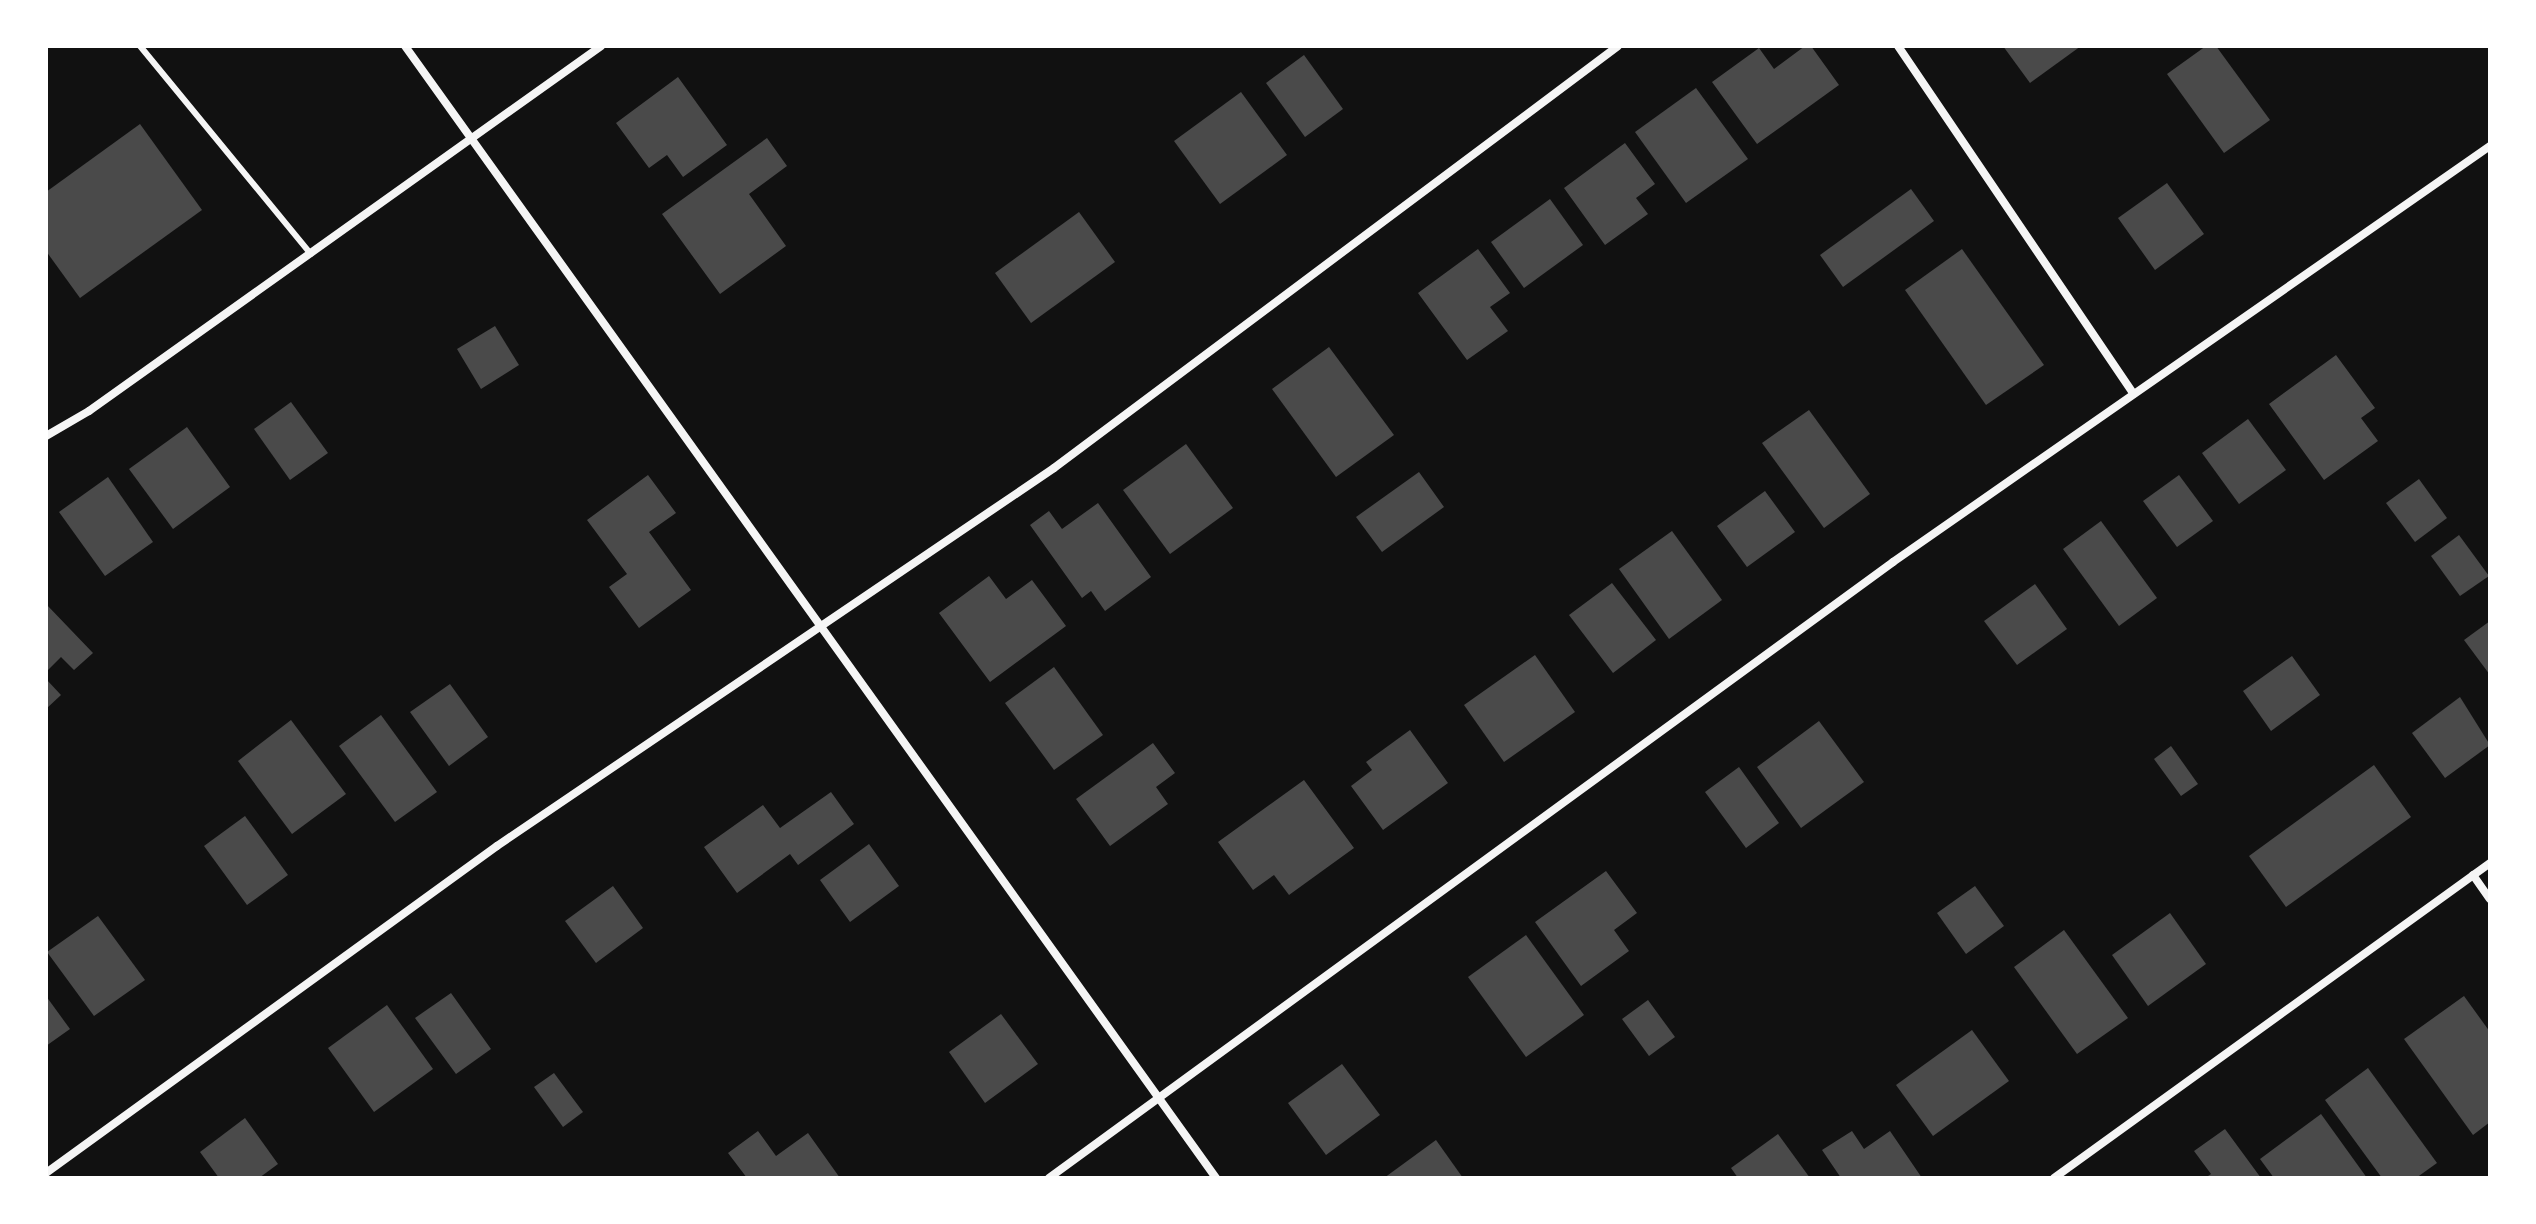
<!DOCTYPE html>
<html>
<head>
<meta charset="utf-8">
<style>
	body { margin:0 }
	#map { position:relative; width:2536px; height:1224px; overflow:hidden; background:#111; font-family:"Fira Sans Condensed",sans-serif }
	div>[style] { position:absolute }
	.building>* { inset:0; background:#4a4a4a }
	.service>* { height:6px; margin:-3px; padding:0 3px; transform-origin:3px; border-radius:3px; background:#f5f5f5 }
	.minor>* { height:8px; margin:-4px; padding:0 4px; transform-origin:4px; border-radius:4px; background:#f5f5f5 }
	span { translate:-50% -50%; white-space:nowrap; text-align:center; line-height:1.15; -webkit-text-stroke:6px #fff; paint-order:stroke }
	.frame { position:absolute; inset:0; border:48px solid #fff; pointer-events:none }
</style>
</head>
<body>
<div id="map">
	<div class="building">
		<div style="clip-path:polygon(1805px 46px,1811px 46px,1839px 85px,1757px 144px,1712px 82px,1759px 48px,1774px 69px)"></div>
		<div style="clip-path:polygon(2003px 46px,2081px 46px,2030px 83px)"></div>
		<div style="clip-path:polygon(2206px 46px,2216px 46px,2270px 120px,2224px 153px,2167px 74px)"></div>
		<div style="clip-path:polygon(1304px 55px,1343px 109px,1305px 137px,1266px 83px)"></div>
		<div style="clip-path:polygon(678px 77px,727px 145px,683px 177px,667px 155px,649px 168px,616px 123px)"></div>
		<div style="clip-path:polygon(1696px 88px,1748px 159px,1686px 203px,1635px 132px)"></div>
		<div style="clip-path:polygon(1241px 92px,1287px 155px,1220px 204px,1174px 141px)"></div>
		<div style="clip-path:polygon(140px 124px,202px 210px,80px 298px,46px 251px,46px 192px)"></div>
		<div style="clip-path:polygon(767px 138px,787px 166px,749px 194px,786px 246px,720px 294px,662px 214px)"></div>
		<div style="clip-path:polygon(1625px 143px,1655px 184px,1636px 198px,1648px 214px,1605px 245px,1564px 188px)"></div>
		<div style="clip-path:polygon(2167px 183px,2204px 234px,2155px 270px,2118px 218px)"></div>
		<div style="clip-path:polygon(1911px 189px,1934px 221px,1843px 287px,1820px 255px)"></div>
		<div style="clip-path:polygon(1550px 199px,1583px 245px,1524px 288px,1491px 242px)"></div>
		<div style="clip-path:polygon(1079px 212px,1115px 262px,1031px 323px,995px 273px)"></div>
		<div style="clip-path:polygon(1478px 249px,1510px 293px,1490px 307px,1508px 331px,1467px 360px,1418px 293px)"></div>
		<div style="clip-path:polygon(1962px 249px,2044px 365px,1986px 405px,1905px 290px)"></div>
		<div style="clip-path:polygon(495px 326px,519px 365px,481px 389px,457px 349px)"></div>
		<div style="clip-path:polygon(1329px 347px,1394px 435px,1336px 477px,1272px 389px)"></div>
		<div style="clip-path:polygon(2336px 355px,2375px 408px,2361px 418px,2378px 441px,2324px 480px,2269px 404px)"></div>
		<div style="clip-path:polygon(291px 402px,328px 453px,290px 480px,254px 429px)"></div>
		<div style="clip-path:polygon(1809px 410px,1870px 494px,1824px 528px,1762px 443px)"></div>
		<div style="clip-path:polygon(2248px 419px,2286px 470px,2239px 504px,2202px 453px)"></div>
		<div style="clip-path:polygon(187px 427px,230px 487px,173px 529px,129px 469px)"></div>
		<div style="clip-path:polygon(1186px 444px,1233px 508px,1170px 554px,1123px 490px)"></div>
		<div style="clip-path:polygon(1419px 472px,1444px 507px,1382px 552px,1356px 517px)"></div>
		<div style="clip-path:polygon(648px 475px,676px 513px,649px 532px,691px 590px,639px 628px,609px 587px,627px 574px,587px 520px)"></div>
		<div style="clip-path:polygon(2179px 475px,2213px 521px,2177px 547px,2143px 501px)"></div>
		<div style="clip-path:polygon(108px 477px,153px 542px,105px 576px,59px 512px)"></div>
		<div style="clip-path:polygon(2419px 479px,2447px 518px,2415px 542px,2386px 503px)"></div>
		<div style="clip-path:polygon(1765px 491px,1795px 532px,1747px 567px,1717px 526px)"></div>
		<div style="clip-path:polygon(1098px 503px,1151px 577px,1105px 611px,1091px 591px,1082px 598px,1030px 525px,1049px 511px,1062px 529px)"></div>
		<div style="clip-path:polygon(2101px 521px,2157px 598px,2119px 626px,2063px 549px)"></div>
		<div style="clip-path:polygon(1672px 531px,1722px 600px,1669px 639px,1619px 569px)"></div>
		<div style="clip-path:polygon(2459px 535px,2489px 576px,2460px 596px,2431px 556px)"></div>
		<div style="clip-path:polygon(989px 576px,1006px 599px,1032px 580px,1066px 626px,990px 682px,939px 613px)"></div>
		<div style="clip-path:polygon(1612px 583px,1656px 640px,1613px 673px,1569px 615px)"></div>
		<div style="clip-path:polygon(2035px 584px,2067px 629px,2017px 665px,1984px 621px)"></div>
		<div style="clip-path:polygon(46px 604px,93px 653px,74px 670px,61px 657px,46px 672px)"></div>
		<div style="clip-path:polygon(2490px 621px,2490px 675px,2464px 640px)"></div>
		<div style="clip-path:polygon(1535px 655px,1575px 712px,1504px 762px,1464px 705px)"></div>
		<div style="clip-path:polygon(2292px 656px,2320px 695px,2271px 731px,2243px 691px)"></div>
		<div style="clip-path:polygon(1054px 667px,1103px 735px,1054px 770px,1005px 703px)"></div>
		<div style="clip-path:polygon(46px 679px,61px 695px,46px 709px)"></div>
		<div style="clip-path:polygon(450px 684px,488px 737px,449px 766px,410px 712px)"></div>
		<div style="clip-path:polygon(2460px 697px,2490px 745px,2445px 778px,2412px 733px)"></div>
		<div style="clip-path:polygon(381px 715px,437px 792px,395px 822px,339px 746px)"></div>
		<div style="clip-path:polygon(291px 720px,346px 794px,292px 834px,238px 761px)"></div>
		<div style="clip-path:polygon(1819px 721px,1864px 782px,1801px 828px,1757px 767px)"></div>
		<div style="clip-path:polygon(1410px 730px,1448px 783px,1383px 830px,1351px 786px,1372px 770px,1366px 762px)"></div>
		<div style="clip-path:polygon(1153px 743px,1175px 773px,1156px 787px,1168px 804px,1110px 846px,1076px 799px)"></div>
		<div style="clip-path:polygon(2171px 746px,2198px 784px,2181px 796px,2154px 759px)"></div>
		<div style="clip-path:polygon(2374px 765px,2411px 817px,2286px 907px,2249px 856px)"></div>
		<div style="clip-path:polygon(1739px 767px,1779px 823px,1746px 848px,1705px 792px)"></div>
		<div style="clip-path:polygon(1304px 780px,1354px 848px,1289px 895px,1274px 875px,1253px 890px,1218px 842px)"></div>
		<div style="clip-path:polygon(831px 792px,854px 824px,798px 865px,790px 854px,737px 893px,704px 847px,763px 805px,780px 828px)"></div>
		<div style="clip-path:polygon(245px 816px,288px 875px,247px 905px,204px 846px)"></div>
		<div style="clip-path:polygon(869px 844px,899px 886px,850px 922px,820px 880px)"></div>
		<div style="clip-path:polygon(1606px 871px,1637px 913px,1614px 930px,1629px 951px,1581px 986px,1535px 922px)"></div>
		<div style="clip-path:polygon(613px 886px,643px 928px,596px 963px,565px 921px)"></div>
		<div style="clip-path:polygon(1975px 886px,2004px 926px,1966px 954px,1937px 913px)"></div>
		<div style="clip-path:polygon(2170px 913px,2206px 964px,2148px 1006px,2112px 955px)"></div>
		<div style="clip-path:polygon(98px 916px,145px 980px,94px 1016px,47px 952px)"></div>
		<div style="clip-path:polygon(2064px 930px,2128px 1018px,2077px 1054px,2014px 967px)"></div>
		<div style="clip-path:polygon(1526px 935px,1584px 1015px,1526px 1057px,1468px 977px)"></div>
		<div style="clip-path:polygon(451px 993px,491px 1049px,456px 1074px,415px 1018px)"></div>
		<div style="clip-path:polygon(46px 996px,70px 1029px,46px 1046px)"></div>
		<div style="clip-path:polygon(2464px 996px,2490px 1032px,2490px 1122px,2473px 1135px,2404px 1039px)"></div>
		<div style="clip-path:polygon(1648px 1000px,1675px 1037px,1649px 1056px,1622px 1019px)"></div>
		<div style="clip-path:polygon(387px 1005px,433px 1069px,374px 1112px,328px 1048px)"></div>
		<div style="clip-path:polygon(1001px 1014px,1038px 1064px,985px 1103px,949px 1052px)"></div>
		<div style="clip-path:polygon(1972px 1030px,2009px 1081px,1933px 1136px,1896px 1085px)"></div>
		<div style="clip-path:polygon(1342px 1064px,1380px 1115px,1326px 1155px,1288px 1103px)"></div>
		<div style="clip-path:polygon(2368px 1068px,2437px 1163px,2416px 1178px,2382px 1178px,2325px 1100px)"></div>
		<div style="clip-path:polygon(554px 1073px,583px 1112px,563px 1127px,534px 1087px)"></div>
		<div style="clip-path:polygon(2321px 1114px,2367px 1178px,2274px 1178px,2260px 1159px)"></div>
		<div style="clip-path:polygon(245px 1118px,278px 1164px,259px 1178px,219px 1178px,200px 1152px)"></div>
		<div style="clip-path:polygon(2225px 1129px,2261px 1178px,2205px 1178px,2211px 1174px,2194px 1151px)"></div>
		<div style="clip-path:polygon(758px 1131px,776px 1156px,808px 1133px,840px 1178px,747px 1178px,728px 1153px)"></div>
		<div style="clip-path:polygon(1852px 1131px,1864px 1149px,1890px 1131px,1922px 1178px,1841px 1178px,1822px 1150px)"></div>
		<div style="clip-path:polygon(1778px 1134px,1810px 1178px,1738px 1178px,1731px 1168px)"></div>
		<div style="clip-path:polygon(1436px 1140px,1463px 1178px,1384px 1178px)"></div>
	</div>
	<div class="service">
		<div style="left:140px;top:46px;width:269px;rotate:50.6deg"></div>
	</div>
	<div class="minor">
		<div style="left:405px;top:46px;width:1393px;rotate:54.38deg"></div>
		<div style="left:1898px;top:46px;width:420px;rotate:55.9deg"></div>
		<div style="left:46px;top:436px;width:50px;rotate:-30.2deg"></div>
		<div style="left:89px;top:411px;width:629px;rotate:-35.48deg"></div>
		<div style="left:2473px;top:875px;width:29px;rotate:55deg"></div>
		<div style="left:46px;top:1173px;width:557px;rotate:-35.94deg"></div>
		<div style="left:497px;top:846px;width:673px;rotate:-34.16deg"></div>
		<div style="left:1054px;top:468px;width:704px;rotate:-36.8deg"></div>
		<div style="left:1049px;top:1178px;width:1045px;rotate:-36.12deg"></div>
		<div style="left:1893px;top:562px;width:728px;rotate:-34.87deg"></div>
		<div style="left:2054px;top:1178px;width:538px;rotate:-35.85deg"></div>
	</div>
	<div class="frame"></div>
</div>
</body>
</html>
